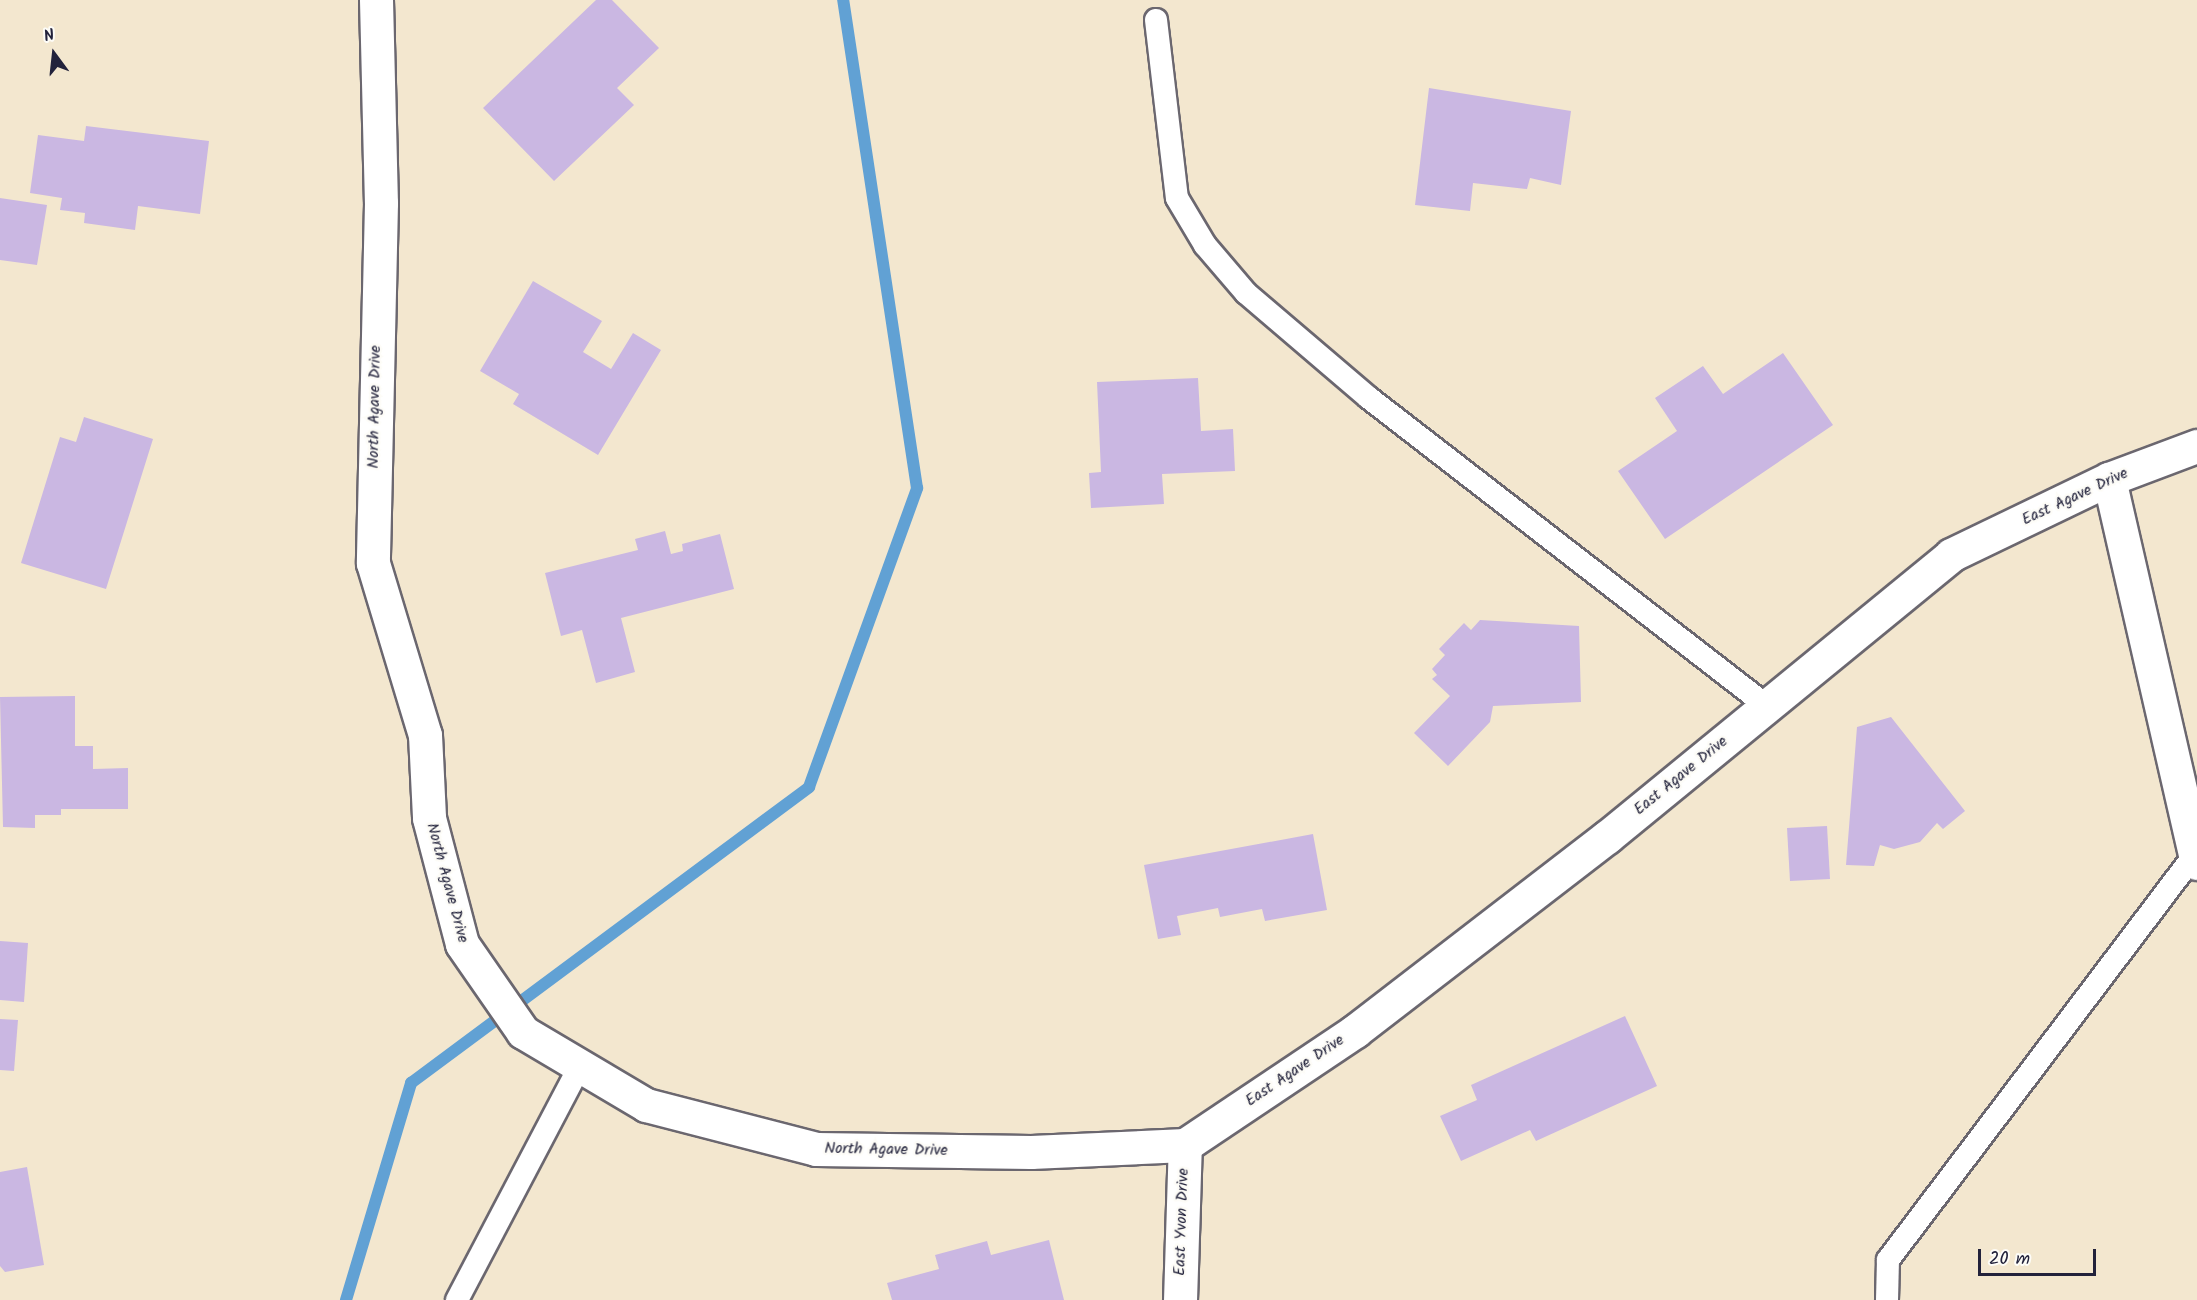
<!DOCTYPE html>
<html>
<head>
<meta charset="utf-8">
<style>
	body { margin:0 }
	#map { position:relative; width:2197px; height:1300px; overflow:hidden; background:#f3e7cf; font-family:Kalam,sans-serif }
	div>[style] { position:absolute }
	.stream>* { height:12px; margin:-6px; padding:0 6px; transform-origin:6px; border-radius:6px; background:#61a1d4 }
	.building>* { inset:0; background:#cab7e2 }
	.roads { filter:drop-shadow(2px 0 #6b676f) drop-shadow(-2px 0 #6b676f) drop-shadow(0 2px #6b676f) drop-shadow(0 -2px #6b676f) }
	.service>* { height:22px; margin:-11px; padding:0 11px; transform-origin:11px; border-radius:11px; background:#fff }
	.minor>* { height:33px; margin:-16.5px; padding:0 16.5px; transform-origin:16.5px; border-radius:16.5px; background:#fff }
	span { translate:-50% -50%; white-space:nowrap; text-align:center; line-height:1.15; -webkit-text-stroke:5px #fdfcf7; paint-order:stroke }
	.street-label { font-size:16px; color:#22223b }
	.north { position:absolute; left:24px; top:24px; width:60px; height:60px; -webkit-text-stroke:4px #fdfcf7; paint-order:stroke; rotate:345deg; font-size:16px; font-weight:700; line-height:24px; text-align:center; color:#22223b }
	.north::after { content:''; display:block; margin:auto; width:21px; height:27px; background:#22223b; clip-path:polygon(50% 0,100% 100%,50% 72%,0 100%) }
	.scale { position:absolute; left:1978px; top:1249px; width:118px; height:27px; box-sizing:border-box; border:3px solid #22223b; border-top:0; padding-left:8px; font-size:18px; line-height:21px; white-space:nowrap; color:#22223b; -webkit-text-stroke:4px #fdfcf7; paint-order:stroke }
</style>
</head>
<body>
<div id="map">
	<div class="stream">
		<div style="left:346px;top:1300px;width:227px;rotate:-73.3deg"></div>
		<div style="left:411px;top:1083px;width:496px;rotate:-36.6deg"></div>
		<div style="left:809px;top:787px;width:318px;rotate:-70.1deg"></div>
		<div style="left:917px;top:488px;width:494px;rotate:-98.6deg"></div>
	</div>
	<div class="building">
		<div style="clip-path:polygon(596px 0,612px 0,659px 48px,617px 88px,634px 105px,554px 181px,483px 108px)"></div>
		<div style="clip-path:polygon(1429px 88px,1571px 111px,1561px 185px,1530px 178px,1527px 189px,1473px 183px,1470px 211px,1415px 205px)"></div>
		<div style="clip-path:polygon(86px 126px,209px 141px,200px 214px,138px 206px,135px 230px,84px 223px,85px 213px,60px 210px,62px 198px,30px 193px,38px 135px,84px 141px)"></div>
		<div style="clip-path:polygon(0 198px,47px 205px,37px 265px,0 260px)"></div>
		<div style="clip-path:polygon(533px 281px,602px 321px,583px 352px,611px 369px,633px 333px,661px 350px,598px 455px,513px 404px,519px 394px,480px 371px)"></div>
		<div style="clip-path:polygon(1783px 353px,1833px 425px,1665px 539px,1618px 471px,1677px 431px,1655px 398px,1703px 366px,1723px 394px)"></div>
		<div style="clip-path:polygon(1198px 378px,1201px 431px,1233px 429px,1235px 471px,1162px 474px,1164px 504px,1091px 508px,1089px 473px,1101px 472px,1097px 382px)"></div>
		<div style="clip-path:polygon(84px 417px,153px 439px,106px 589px,21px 563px,60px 437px,76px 442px)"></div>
		<div style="clip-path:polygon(665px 531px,671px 554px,683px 551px,682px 544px,720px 534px,734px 589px,621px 618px,635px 672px,596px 683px,582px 630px,561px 636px,545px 573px,638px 550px,635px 539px)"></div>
		<div style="clip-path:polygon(1480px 620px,1579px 626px,1581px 702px,1493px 706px,1490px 722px,1448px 766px,1414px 733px,1450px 696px,1432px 679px,1437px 675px,1432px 669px,1445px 655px,1439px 649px,1464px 623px,1471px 630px)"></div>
		<div style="clip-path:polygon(75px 696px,75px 746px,93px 746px,93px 769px,128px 768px,128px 809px,61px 809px,61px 815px,35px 815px,35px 828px,3px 827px,0 697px)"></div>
		<div style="clip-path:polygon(1891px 717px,1965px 811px,1943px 829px,1937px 823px,1920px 842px,1894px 849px,1880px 845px,1874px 866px,1846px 865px,1857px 727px)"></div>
		<div style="clip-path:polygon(1827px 826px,1830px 879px,1790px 881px,1787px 828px)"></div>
		<div style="clip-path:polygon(1313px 834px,1327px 910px,1265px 921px,1262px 909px,1220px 917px,1218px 908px,1177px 916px,1181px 935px,1158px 939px,1144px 865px)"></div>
		<div style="clip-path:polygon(0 941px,28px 943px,24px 1002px,0 1000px)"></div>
		<div style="clip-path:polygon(1625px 1016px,1657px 1086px,1536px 1141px,1530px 1130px,1461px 1161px,1440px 1116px,1477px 1100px,1471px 1085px)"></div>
		<div style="clip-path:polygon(0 1019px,18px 1020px,14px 1071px,0 1070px)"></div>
		<div style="clip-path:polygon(27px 1167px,44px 1265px,5px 1272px,0 1266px,0 1172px)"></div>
		<div style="clip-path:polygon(1049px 1240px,1064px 1300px,892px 1300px,887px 1283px,939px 1269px,935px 1255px,987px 1241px,991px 1255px)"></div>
	</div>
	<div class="roads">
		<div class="service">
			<div style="left:1156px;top:20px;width:179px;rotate:83.3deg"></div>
			<div style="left:1177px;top:198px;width:55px;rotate:59.2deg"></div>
			<div style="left:1205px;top:245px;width:63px;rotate:49.5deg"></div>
			<div style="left:1246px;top:293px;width:162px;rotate:40.5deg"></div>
			<div style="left:1369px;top:398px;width:503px;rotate:37.74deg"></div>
			<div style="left:457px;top:1300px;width:264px;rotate:-62.3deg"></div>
			<div style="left:1887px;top:1300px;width:40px;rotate:-88.6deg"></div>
			<div style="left:1888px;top:1260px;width:509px;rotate:-52.9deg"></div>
		</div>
		<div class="minor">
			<div style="left:376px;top:0;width:203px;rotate:88.6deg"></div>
			<div style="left:381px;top:203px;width:360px;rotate:91.3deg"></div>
			<div style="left:373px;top:563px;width:180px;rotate:73.2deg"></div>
			<div style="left:425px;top:735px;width:83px;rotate:87.2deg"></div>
			<div style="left:429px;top:818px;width:130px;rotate:75.3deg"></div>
			<div style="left:462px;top:944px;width:107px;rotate:55.3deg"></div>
			<div style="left:523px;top:1032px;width:143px;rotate:30.7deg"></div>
			<div style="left:646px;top:1105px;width:176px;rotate:14.5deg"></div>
			<div style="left:816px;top:1149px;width:215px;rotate:0.8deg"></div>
			<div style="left:1031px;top:1152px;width:154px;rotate:-2.6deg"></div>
			<div style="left:2109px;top:479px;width:394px;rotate:77.1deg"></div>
			<div style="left:1185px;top:1145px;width:205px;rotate:-33.8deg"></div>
			<div style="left:1355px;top:1031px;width:318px;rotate:-37.6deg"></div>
			<div style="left:1607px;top:837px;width:445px;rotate:-39.3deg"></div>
			<div style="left:1951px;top:555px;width:175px;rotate:-25.7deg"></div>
			<div style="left:2109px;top:479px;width:94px;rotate:-20.6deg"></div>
			<div style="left:1180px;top:1300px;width:155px;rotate:-88.2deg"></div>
		</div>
	</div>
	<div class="street-label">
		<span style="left:375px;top:407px;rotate:-89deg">North Agave Drive</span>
		<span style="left:2075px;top:497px;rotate:-25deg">East Agave Drive</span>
		<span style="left:1681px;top:776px;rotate:-39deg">East Agave Drive</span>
		<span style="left:447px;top:883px;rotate:75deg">North Agave Drive</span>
		<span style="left:1295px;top:1071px;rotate:-34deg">East Agave Drive</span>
		<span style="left:886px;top:1150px;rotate:1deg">North Agave Drive</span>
		<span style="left:1182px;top:1222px;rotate:-88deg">East Yvon Drive</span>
	</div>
	<div class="north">N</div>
	<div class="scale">20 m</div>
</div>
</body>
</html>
